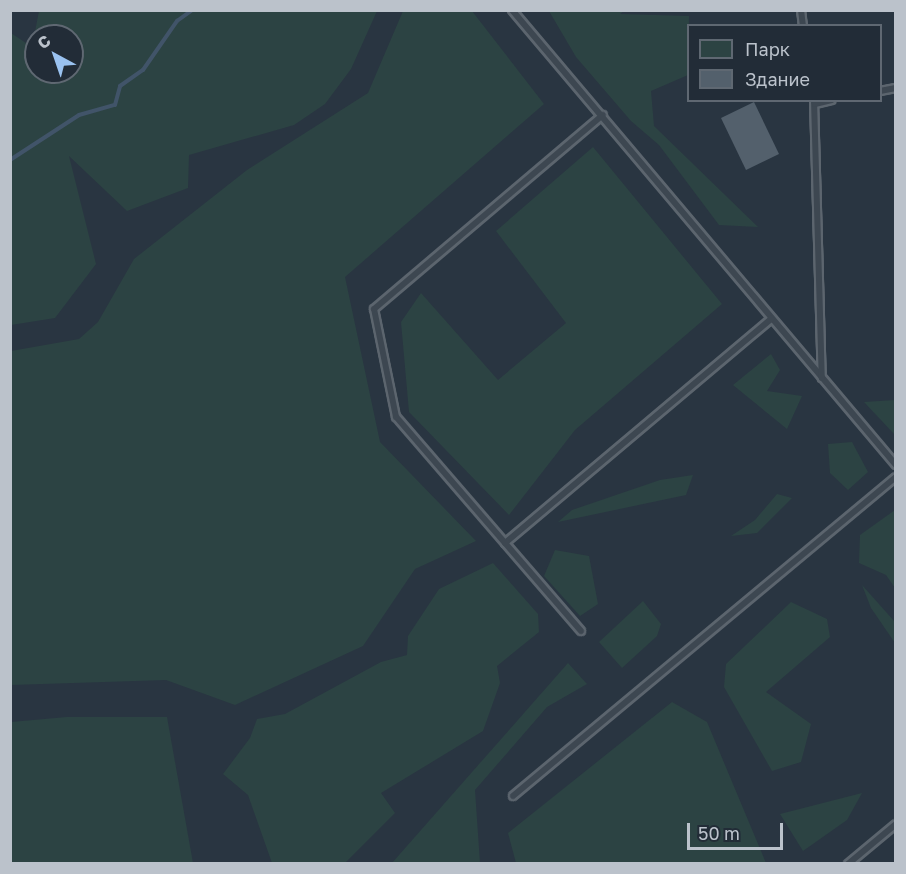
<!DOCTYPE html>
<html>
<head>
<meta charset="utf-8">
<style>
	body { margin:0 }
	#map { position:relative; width:906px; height:874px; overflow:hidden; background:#293541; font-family:"Golos Text",sans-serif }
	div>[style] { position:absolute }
	.green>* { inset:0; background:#2c4343 }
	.stream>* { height:4px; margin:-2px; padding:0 2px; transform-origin:2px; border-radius:2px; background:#415469 }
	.building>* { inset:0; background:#53606c }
	.roads { filter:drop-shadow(2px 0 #5c656e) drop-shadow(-2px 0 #5c656e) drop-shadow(0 2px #5c656e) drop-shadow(0 -2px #5c656e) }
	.service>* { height:6px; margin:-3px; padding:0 3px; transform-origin:3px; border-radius:3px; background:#3d4751 }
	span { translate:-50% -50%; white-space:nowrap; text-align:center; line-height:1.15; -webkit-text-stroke:4.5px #222c37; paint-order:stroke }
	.frame { position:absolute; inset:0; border:12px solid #bbc2cb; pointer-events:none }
	.legend { position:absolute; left:687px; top:24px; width:195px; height:78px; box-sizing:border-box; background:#222c37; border:2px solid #5f6872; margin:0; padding:8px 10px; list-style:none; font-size:18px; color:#bbc2cb }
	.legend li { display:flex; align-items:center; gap:12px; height:30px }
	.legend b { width:30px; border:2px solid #5f6872 }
	.north { position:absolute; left:24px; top:24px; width:60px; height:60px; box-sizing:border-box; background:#222c37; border:2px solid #5f6872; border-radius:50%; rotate:320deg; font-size:16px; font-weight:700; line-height:24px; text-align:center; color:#bbc2cb }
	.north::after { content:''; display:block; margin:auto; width:21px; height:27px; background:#9ac2f0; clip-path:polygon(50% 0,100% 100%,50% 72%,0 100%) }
	.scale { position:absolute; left:687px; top:823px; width:96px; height:27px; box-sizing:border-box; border:3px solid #bbc2cb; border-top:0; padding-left:8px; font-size:18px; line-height:21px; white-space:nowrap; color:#bbc2cb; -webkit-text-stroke:4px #222c37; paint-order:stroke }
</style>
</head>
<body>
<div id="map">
	<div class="green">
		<div style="clip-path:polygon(evenodd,39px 11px,39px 10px,377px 11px,351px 69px,325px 104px,294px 125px,189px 155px,188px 188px,127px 211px,69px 156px,96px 264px,55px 318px,11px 325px,11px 33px,32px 47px,39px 11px,36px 36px,72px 36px,72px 72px,36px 72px,36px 36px)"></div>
		<div style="clip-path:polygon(403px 11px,472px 11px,544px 104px,345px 277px,380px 442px,476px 541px,415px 569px,363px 646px,235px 705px,166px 680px,11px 685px,11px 351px,79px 339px,98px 322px,134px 259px,247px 170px,368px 93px)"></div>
		<div style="clip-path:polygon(624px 11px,620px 14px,689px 16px,688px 75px,651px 91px,654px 126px,758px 227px,719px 225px,659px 145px,631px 121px,576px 57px,549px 11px)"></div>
		<div style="clip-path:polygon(593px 147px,722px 304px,575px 430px,509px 515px,409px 412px,401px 322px,421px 293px,498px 380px,566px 323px,496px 231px)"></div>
		<div style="clip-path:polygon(771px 354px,780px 370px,767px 391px,802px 396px,787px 429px,733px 385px)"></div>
		<div style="clip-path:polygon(895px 400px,896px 400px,895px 435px,864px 402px)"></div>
		<div style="clip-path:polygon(852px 442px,868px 472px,848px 490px,830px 473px,828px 444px)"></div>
		<div style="clip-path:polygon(693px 475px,686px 495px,558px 522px,572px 510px,660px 480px)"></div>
		<div style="clip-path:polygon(777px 494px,792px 498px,757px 533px,731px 536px,755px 520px)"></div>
		<div style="clip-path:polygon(895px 510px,895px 588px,886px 575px,859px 563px,860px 535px)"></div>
		<div style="clip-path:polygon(555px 550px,589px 556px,598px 604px,580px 616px,544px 576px)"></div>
		<div style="clip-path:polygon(493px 563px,538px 614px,539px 632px,497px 666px,500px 683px,483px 731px,381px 793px,395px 813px,345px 863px,272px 863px,248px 795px,223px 774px,250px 738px,257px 719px,285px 714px,381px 662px,407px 655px,408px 636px,439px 589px)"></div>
		<div style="clip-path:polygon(862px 585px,895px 622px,895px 643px,871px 608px)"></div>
		<div style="clip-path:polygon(643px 601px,661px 624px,657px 636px,622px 668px,599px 642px)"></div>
		<div style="clip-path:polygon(791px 602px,827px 619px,830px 637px,766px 692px,811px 724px,801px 762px,772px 771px,724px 687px,726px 664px)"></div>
		<div style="clip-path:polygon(568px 663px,587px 684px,547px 707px,475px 790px,480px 863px,392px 863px)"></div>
		<div style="clip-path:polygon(672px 702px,707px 722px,766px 863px,516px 863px,508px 833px)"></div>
		<div style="clip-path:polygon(67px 717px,167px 717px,193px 863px,11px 863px,11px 722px)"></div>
		<div style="clip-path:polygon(862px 793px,847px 820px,803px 851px,780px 814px)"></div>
	</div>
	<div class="stream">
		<div style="left:10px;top:160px;width:82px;rotate:-33.1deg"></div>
		<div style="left:79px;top:115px;width:37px;rotate:-16deg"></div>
		<div style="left:115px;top:105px;width:20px;rotate:-75deg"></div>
		<div style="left:120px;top:86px;width:28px;rotate:-35deg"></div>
		<div style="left:143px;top:70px;width:60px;rotate:-55.2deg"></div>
		<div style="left:177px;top:21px;width:19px;rotate:-36deg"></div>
	</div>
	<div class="building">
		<div style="clip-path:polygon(754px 102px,779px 154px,746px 170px,721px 118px)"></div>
	</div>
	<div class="roads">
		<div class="service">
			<div style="left:512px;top:10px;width:595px;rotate:49.84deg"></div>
			<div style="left:801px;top:10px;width:16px;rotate:83deg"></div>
			<div style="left:880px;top:91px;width:16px;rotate:-11deg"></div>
			<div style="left:814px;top:100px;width:278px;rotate:88.4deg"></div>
			<div style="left:815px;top:104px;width:17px;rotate:-13deg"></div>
			<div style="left:505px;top:543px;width:348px;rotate:-40.1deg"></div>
			<div style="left:581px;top:631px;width:283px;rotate:-130.8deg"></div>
			<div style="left:396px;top:417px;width:110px;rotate:-101.5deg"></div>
			<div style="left:374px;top:309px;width:300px;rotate:-40.3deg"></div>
			<div style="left:513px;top:796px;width:498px;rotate:-39.8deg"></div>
			<div style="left:848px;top:864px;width:62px;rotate:-39.8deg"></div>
		</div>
	</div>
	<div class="frame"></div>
	<ul class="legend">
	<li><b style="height:16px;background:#2c4343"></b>Парк</li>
	<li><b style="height:16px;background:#53606c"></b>Здание</li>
	</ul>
	<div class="north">С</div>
	<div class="scale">50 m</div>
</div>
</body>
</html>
